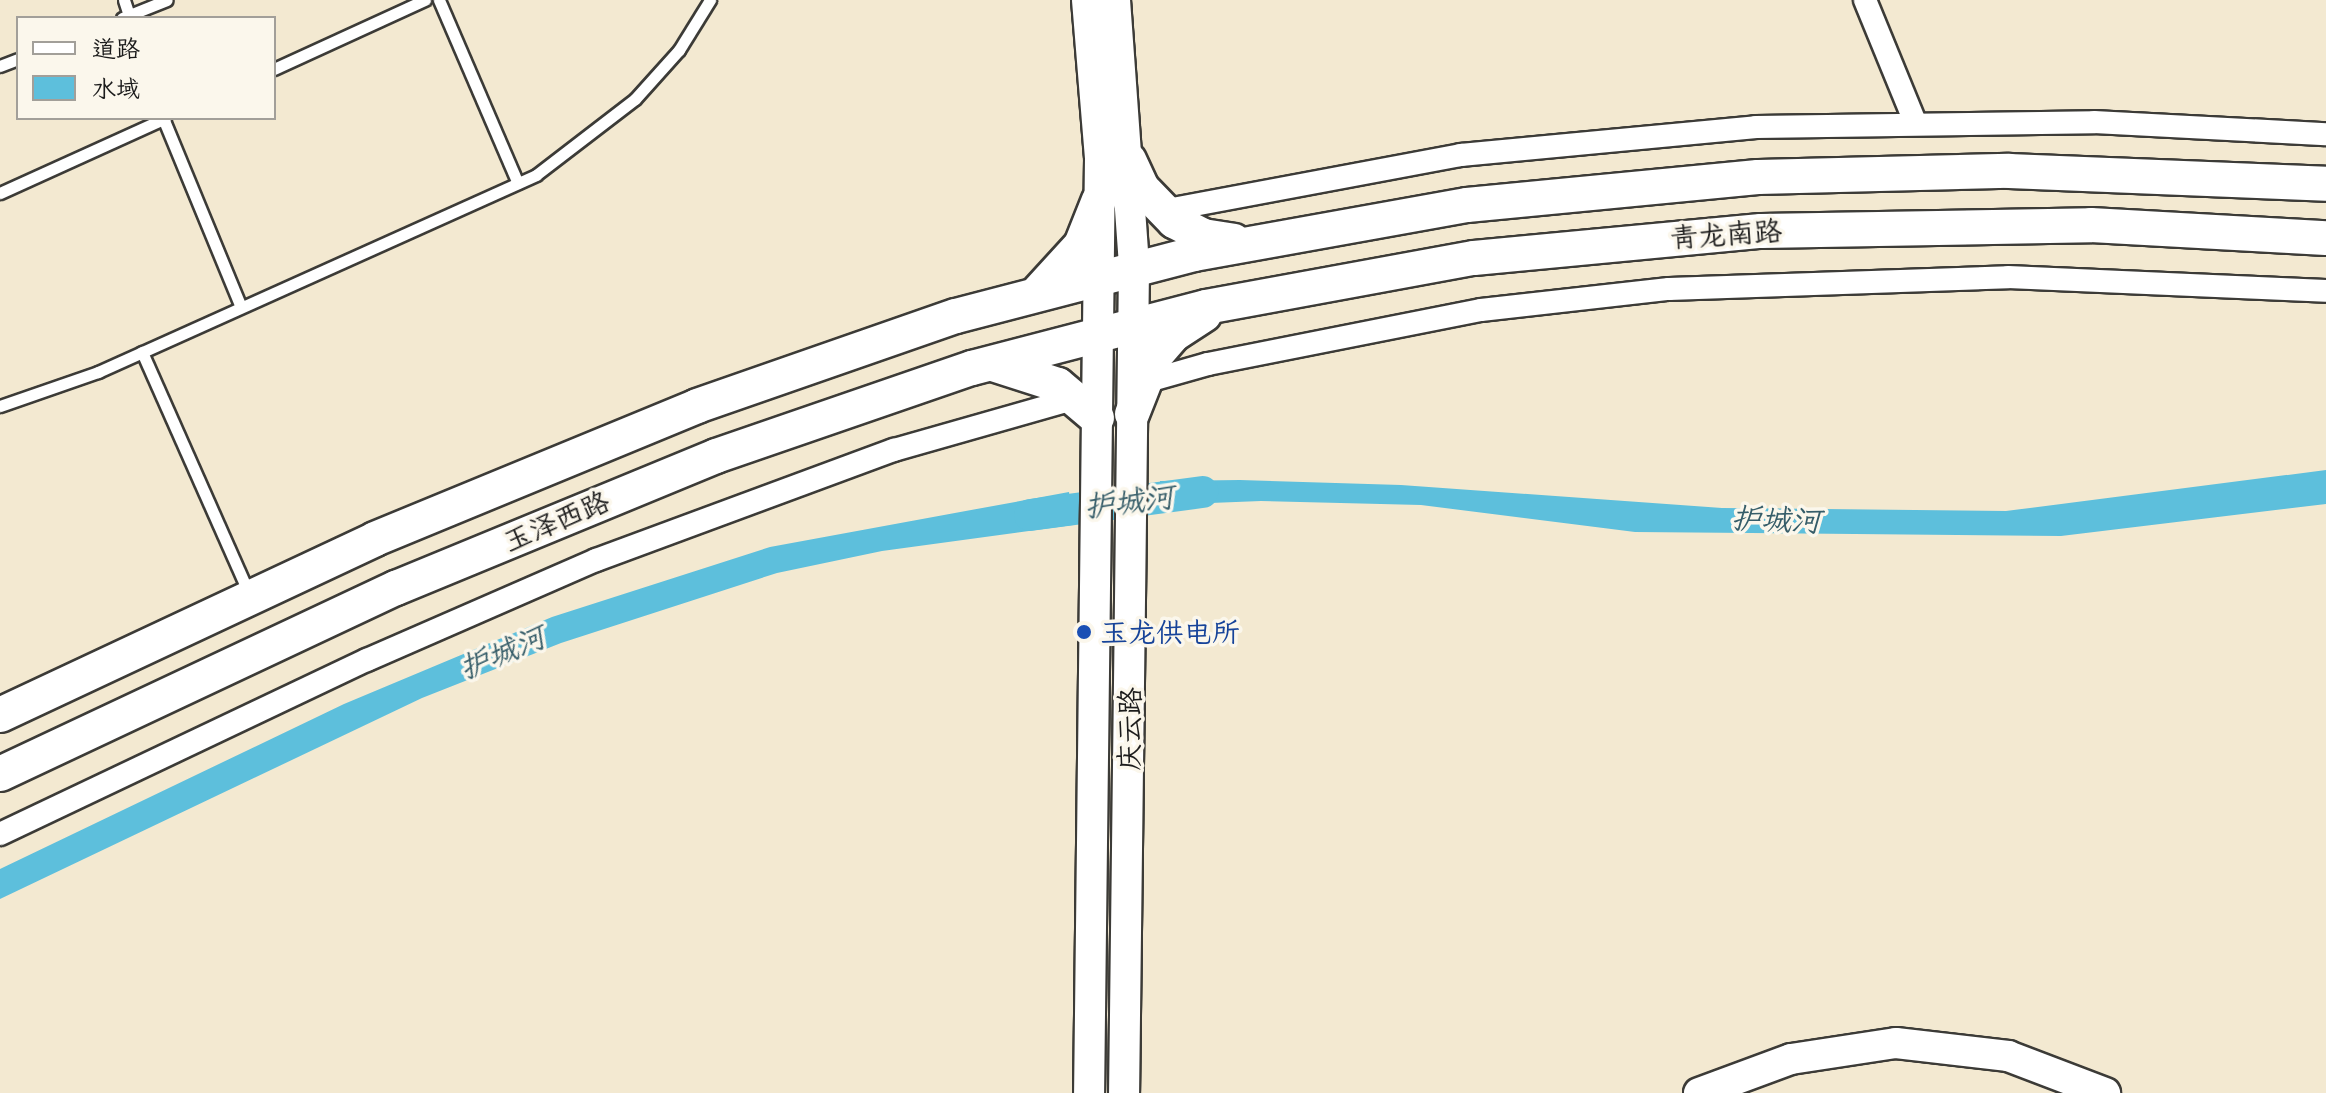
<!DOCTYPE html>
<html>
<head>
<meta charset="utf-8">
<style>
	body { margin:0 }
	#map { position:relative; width:2326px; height:1093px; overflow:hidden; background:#f3e9d1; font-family:"Patrick Hand","LXGW WenKai TC",sans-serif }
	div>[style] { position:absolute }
	.water>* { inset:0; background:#5dbfdc }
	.river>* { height:32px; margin:-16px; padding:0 16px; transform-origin:16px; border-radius:16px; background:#5dbfdc }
	.roads { filter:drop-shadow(2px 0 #3c3b37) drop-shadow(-2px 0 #3c3b37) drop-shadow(0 2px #3c3b37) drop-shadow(0 -2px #3c3b37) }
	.lane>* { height:11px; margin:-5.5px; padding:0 5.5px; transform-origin:5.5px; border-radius:5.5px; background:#fff }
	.street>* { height:22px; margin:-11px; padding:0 11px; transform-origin:11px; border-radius:11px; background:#fff }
	.secondary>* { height:30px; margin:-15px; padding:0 15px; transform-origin:15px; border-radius:15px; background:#fff }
	.primary>* { height:34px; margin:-17px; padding:0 17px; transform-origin:17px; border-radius:17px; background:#fff }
	.dots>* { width:22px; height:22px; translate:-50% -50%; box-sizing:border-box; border:4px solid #fbf7ec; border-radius:50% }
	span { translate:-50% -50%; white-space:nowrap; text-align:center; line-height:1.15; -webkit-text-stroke:7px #fbf7ec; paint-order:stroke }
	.street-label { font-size:28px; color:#1c1c1c }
	.transit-label { font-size:28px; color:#164399 }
	.left { translate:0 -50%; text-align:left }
	.water-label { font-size:30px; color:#365d69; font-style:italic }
	.legend { position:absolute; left:16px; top:16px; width:260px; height:104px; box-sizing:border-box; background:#fbf7ec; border:2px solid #a29f99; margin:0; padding:10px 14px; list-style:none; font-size:24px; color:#1c1c1c }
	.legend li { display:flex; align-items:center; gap:16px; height:40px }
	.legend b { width:40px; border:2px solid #a29f99 }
</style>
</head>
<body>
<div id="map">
	<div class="water">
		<div style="clip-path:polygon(2326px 470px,2326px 504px,2061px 536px,1635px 532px,1421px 505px,1261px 501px,1160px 505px,1160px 481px,1240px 480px,1401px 485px,1722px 508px,2006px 511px)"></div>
		<div style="clip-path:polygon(1069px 492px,1073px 525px,882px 551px,777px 573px,561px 643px,422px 698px,0 899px,0 869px,344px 704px,552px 617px,770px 547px)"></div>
	</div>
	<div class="river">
		<div style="left:1030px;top:515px;width:174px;rotate:-7.6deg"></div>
	</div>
	<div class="roads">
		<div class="lane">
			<div style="left:124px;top:0;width:19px;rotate:72deg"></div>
			<div style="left:439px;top:0;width:199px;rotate:66.7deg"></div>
			<div style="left:122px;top:18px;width:48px;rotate:-21.8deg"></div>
			<div style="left:0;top:66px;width:19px;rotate:-21deg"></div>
			<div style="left:274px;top:69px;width:166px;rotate:-24.6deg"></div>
			<div style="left:163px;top:118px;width:204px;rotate:67.6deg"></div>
			<div style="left:0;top:193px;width:181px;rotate:-24.4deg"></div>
			<div style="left:142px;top:352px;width:267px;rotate:66.1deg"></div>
			<div style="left:0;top:406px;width:104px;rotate:-19.1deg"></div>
			<div style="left:98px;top:372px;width:480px;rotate:-24.2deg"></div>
			<div style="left:536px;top:175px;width:125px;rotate:-37.5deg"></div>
			<div style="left:635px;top:99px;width:66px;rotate:-48.1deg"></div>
			<div style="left:679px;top:50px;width:59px;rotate:-58.2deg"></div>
		</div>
		<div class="street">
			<div style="left:1865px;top:0;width:132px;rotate:67.7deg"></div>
			<div style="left:1162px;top:211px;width:304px;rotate:-10.6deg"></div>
			<div style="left:1461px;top:155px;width:296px;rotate:-5.4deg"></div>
			<div style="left:1756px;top:127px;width:338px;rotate:-0.8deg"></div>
			<div style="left:2094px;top:122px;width:232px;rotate:3deg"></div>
			<div style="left:1141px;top:383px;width:70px;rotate:-15.8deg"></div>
			<div style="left:1208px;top:364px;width:278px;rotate:-11.2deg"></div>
			<div style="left:1481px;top:310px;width:189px;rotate:-6.4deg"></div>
			<div style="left:1669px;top:289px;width:339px;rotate:-2deg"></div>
			<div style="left:2008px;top:277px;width:318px;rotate:2.5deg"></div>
			<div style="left:0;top:834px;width:406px;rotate:-25.4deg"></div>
			<div style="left:367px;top:660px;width:250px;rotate:-23.6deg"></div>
			<div style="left:596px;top:560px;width:318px;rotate:-20.3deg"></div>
			<div style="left:894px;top:450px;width:189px;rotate:-15.9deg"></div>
		</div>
		<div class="secondary">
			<div style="left:1087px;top:0;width:160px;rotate:85.3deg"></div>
			<div style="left:1100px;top:159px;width:934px;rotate:90.67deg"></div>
			<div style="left:1115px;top:0;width:269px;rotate:85.9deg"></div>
			<div style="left:1134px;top:268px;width:825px;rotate:90.69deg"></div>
			<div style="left:1699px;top:1093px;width:98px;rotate:-20.3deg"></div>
			<div style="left:1791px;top:1059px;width:106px;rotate:-8.7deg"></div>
			<div style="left:1896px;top:1043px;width:113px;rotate:6.6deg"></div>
			<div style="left:2008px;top:1056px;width:104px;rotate:20.9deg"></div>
		</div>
		<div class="primary">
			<div style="left:1129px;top:160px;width:31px;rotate:65deg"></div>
			<div style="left:1142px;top:188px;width:46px;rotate:45.9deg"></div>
			<div style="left:1174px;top:221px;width:33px;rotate:27deg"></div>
			<div style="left:1203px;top:236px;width:31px;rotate:9deg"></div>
			<div style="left:1039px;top:291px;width:62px;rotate:-47.6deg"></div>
			<div style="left:1081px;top:245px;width:48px;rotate:-68.2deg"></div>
			<div style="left:993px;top:364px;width:68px;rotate:17.9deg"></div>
			<div style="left:1058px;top:385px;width:51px;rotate:40.2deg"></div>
			<div style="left:1132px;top:414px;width:62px;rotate:-68.4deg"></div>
			<div style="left:1155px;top:356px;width:28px;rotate:-49deg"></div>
			<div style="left:1173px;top:335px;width:37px;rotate:-33deg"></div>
			<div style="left:0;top:715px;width:414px;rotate:-25.1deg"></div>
			<div style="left:375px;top:539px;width:348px;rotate:-22.4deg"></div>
			<div style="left:697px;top:406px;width:274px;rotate:-19.2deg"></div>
			<div style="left:956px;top:316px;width:246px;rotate:-14.6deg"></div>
			<div style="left:1194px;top:254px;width:277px;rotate:-10.2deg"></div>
			<div style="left:1467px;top:205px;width:292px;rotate:-5.5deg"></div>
			<div style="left:1758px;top:177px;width:251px;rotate:-1.4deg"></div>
			<div style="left:2009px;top:171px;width:317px;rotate:2.3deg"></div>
			<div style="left:0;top:774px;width:438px;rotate:-25.2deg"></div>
			<div style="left:396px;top:588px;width:346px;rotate:-22.4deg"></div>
			<div style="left:716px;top:456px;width:271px;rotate:-19deg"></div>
			<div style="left:972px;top:368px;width:242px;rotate:-14.6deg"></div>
			<div style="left:1206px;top:307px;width:272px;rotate:-10.4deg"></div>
			<div style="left:1474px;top:258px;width:288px;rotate:-5.4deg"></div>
			<div style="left:1761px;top:231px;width:330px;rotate:-1deg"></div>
			<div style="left:2091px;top:225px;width:235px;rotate:3.2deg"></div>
		</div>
	</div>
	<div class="dots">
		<div style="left:1084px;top:632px;background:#1a4fb4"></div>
	</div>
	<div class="street-label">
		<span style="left:1726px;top:234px;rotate:-4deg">青龙南路</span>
		<span style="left:556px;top:521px;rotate:-23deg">玉泽西路</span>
		<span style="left:1129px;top:729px;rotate:-89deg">庆云路</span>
	</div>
	<div class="transit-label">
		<span class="left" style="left:1100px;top:632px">玉龙供电所</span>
	</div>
	<div class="water-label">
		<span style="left:1129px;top:501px;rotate:-7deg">护城河</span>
		<span style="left:1776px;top:519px;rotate:2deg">护城河</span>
		<span style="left:502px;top:652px;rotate:-23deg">护城河</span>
	</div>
	<ul class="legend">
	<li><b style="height:10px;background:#fff"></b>道路</li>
	<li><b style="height:22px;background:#5dbfdc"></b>水域</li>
	</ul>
</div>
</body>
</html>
